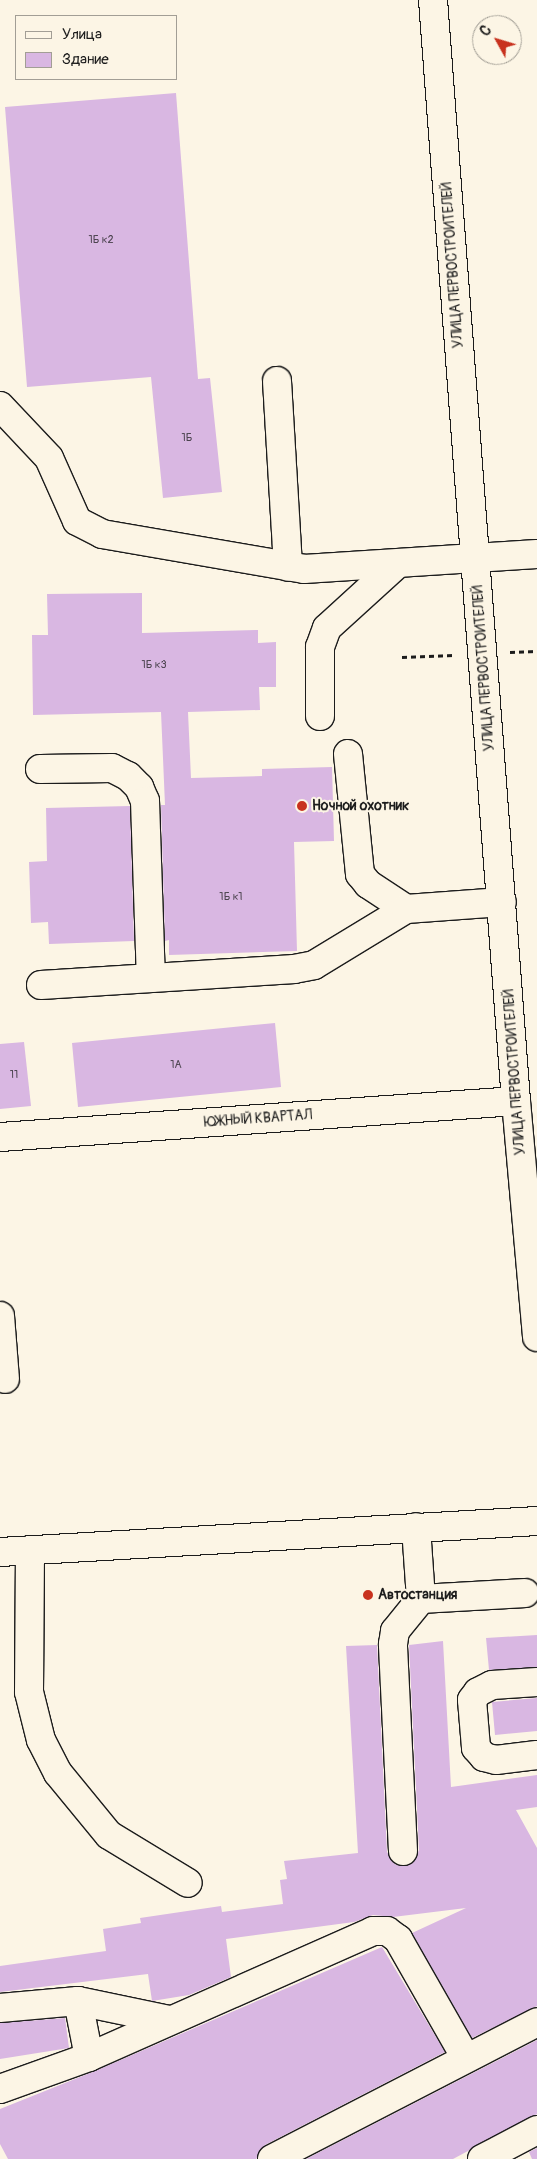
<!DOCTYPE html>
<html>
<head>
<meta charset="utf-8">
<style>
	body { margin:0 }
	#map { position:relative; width:537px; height:2159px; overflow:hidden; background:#fcf5e5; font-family:Pangolin,sans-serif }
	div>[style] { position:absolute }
	.building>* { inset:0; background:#d9b7e2 }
	.path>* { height:3px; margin-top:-1.5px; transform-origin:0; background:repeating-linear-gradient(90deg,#1c1c1c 0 5px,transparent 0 9px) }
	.roads { filter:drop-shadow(1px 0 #1c1c1c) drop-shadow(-1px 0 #1c1c1c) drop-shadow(0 1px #1c1c1c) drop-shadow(0 -1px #1c1c1c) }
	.minor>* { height:28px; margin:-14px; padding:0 14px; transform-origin:14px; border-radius:14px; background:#fcf5e5 }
	.dots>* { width:14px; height:14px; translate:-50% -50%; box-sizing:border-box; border:2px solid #fcf5e5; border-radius:50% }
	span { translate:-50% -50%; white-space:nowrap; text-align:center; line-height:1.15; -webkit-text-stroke:4px #fcf5e5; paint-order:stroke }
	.number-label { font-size:11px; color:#4b434e }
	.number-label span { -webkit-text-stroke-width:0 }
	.street-label { font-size:14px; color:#1c1c1c }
	.poi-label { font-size:14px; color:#1c1c1c; font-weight:700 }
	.left { translate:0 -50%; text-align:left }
	.legend { position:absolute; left:15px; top:15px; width:162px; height:65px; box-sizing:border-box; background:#fcf5e5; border:1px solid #a29e95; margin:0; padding:6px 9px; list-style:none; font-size:15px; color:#1c1c1c }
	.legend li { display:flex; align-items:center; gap:10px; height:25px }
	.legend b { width:25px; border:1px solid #a29e95 }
	.north { position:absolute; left:472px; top:15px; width:50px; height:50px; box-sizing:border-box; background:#fcf5e5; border:1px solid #a29e95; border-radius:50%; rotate:309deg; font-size:14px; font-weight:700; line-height:20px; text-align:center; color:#1c1c1c }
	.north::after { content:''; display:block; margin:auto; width:18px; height:22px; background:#c8321e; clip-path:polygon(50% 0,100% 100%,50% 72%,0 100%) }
</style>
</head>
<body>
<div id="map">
	<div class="building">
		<div style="clip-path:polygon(176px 93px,198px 379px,210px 378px,222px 492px,163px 498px,151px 377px,27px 387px,5px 107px)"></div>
		<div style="clip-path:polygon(142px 593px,142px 633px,258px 630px,258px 643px,276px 642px,276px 687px,259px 687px,260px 710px,188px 712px,191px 778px,262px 776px,262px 769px,332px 767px,334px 841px,294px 842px,297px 951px,169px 955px,169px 940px,165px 941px,161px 805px,165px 805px,161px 712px,33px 715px,32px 635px,48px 635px,47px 594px)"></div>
		<div style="clip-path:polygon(130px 806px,134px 941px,49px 944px,48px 922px,31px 923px,29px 862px,47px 861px,46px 808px)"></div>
		<div style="clip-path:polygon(275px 1023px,281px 1087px,78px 1107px,72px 1043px)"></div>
		<div style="clip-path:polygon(24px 1042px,31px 1106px,0 1109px,0 1044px)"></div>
		<div style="clip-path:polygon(537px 1635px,537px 1667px,489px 1670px,486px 1638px)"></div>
		<div style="clip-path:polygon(443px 1641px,451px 1787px,537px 1775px,537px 1807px,516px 1810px,537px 1848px,537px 2006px,472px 2038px,412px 1933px,466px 1908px,393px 1917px,373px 1915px,354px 1922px,226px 1939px,231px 1977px,189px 1995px,152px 2001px,148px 1974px,0 1992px,0 1966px,106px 1951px,103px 1929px,141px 1923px,140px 1918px,221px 1906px,222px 1912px,283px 1904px,280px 1880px,287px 1879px,284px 1861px,358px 1853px,346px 1646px,377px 1645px,387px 1852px,396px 1865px,412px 1864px,419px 1850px,409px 1645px)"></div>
		<div style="clip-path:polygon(537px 1698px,537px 1731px,495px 1735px,492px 1702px)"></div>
		<div style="clip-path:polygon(382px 1947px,445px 2052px,265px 2145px,256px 2159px,8px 2159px,0 2144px,0 2109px,95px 2071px)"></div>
		<div style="clip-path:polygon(65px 2018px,69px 2048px,0 2059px,0 2023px)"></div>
		<div style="clip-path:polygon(537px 2040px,537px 2114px,453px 2159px,306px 2159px)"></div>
		<div style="clip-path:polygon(537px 2148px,537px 2159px,532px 2159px,529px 2152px)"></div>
	</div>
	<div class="path">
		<div style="left:510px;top:652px;width:27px;rotate:-2deg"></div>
		<div style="left:402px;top:657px;width:52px;rotate:-2.2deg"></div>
	</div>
	<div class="roads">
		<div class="minor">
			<div style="left:433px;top:0;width:1104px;rotate:85.69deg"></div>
			<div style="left:516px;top:1101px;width:237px;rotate:84.9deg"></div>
			<div style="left:277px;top:381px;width:186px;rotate:86.6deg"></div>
			<div style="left:0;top:406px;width:71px;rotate:46.7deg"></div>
			<div style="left:49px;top:458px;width:69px;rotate:66deg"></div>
			<div style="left:77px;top:521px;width:28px;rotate:27deg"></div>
			<div style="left:102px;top:534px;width:205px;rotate:9.8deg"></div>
			<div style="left:304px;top:569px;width:233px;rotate:-3.7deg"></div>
			<div style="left:320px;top:716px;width:69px;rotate:-90deg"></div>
			<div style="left:320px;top:647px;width:20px;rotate:-70deg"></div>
			<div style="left:327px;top:628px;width:93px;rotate:-42.4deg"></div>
			<div style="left:348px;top:754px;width:121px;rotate:84.3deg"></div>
			<div style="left:360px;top:874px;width:13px;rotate:51deg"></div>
			<div style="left:368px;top:884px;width:45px;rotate:33.3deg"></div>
			<div style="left:40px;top:769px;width:72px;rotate:-0.8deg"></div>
			<div style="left:112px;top:768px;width:18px;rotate:27deg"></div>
			<div style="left:128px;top:776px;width:16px;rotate:45deg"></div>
			<div style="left:139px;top:787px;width:15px;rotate:67deg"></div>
			<div style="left:145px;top:801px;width:177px;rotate:88.1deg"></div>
			<div style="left:41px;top:985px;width:254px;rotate:-3.6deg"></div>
			<div style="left:294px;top:969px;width:20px;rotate:-11deg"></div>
			<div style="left:314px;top:965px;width:108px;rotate:-31.3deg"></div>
			<div style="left:406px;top:909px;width:96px;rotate:-4.2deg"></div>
			<div style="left:0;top:1137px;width:517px;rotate:-3.99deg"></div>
			<div style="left:0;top:1316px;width:63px;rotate:85.5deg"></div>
			<div style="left:30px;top:1550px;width:142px;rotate:90.4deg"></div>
			<div style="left:29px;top:1692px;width:49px;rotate:76deg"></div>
			<div style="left:41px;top:1740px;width:37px;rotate:63deg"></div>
			<div style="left:58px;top:1773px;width:80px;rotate:50.6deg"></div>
			<div style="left:109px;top:1835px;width:92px;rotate:31.3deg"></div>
			<div style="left:0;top:1552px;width:538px;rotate:-3.3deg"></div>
			<div style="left:421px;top:1599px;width:104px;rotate:-3.3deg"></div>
			<div style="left:537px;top:1682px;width:45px;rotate:176.2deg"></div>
			<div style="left:492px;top:1685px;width:16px;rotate:153deg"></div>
			<div style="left:478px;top:1692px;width:10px;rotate:127deg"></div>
			<div style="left:472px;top:1700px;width:48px;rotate:85.2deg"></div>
			<div style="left:476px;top:1748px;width:12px;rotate:48deg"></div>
			<div style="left:484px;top:1757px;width:12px;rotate:14deg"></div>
			<div style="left:496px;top:1760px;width:41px;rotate:-7deg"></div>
			<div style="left:403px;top:1851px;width:207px;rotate:-92.8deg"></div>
			<div style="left:393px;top:1644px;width:13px;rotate:-81deg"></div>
			<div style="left:395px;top:1631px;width:41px;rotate:-50.9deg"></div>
			<div style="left:421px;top:1599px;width:72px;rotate:-94deg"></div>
			<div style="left:78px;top:2001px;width:57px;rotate:78.9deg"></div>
			<div style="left:0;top:2008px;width:78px;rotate:-5.1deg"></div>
			<div style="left:78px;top:2001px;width:93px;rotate:11.8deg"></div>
			<div style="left:0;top:2089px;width:95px;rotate:-19.8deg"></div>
			<div style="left:89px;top:2057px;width:311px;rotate:-23.9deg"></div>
			<div style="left:373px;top:1931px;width:14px"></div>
			<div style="left:387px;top:1931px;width:14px;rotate:36deg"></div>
			<div style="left:398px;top:1939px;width:137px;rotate:60.3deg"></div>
			<div style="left:272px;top:2159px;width:298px;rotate:-27.3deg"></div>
			<div style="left:482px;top:2159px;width:62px;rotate:-27.8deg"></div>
		</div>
	</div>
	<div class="dots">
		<div style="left:302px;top:806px;background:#c8321e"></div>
		<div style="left:368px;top:1595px;background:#c8321e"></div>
	</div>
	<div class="number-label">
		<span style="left:101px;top:240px">1Б к2</span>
		<span style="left:187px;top:438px">1Б</span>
		<span style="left:154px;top:665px">1Б к3</span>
		<span style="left:231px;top:897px">1Б к1</span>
		<span style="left:176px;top:1065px">1А</span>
		<span style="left:14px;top:1075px">11</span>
	</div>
	<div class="street-label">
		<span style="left:453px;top:265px;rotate:-94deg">УЛИЦА ПЕРВОСТРОИТЕЛЕЙ</span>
		<span style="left:484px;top:668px;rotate:-94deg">УЛИЦА ПЕРВОСТРОИТЕЛЕЙ</span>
		<span style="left:515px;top:1072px;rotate:-94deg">УЛИЦА ПЕРВОСТРОИТЕЛЕЙ</span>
		<span style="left:258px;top:1119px;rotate:-4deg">ЮЖНЫЙ КВАРТАЛ</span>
	</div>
	<div class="poi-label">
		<span class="left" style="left:312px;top:806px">Ночной охотник</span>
		<span class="left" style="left:378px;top:1595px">Автостанция</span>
	</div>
	<ul class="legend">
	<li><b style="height:6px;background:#fcf5e5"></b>Улица</li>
	<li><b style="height:14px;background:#d9b7e2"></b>Здание</li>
	</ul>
	<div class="north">С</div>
</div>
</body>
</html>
